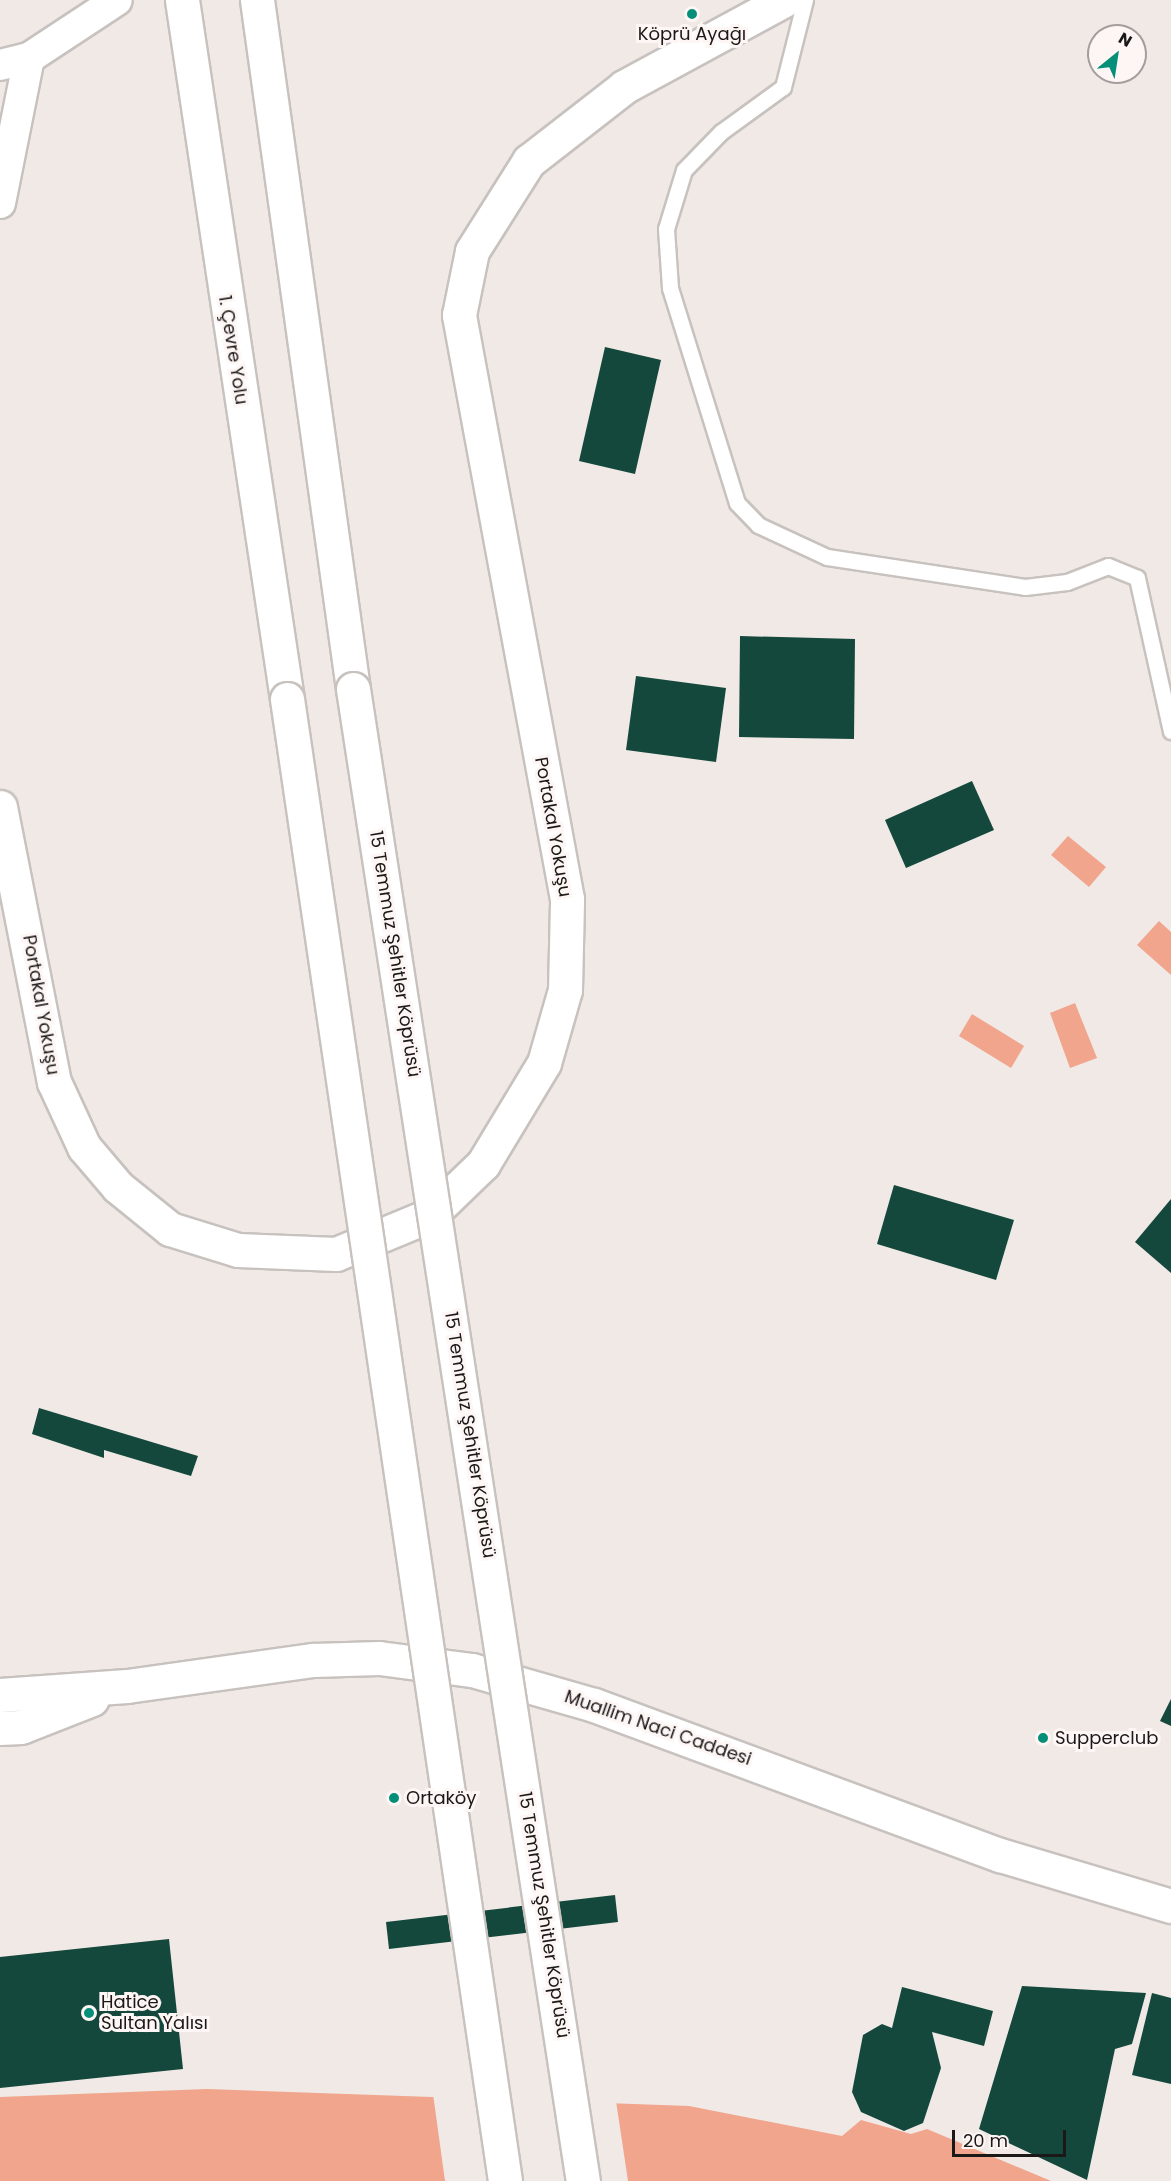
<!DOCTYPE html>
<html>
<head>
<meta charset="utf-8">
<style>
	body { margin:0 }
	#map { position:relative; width:1171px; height:2181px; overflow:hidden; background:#f0e9e6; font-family:Poppins,sans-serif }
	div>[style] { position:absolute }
	.water>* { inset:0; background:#f0a58c }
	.pier>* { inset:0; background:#f0e9e6 }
	.building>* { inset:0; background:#14483c }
	.roads { filter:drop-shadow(2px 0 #c8c2bf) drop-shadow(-2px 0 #c8c2bf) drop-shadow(0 2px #c8c2bf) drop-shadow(0 -2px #c8c2bf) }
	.service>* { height:15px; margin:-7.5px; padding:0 7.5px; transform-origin:7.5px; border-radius:7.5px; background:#fff }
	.minor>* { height:30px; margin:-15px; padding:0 15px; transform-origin:15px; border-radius:15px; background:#fff }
	.secondary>* { height:33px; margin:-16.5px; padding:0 16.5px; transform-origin:16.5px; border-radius:16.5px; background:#fff }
	.primary>* { height:33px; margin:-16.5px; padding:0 16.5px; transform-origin:16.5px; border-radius:16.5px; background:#fff }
	.motorway>* { height:33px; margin:-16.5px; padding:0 16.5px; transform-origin:16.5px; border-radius:16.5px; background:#fff }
	.bridges { filter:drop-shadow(2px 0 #c8c2bf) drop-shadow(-2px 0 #c8c2bf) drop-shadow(0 2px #c8c2bf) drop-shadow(0 -2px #c8c2bf) }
	.motorway-bridge>* { height:33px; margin:-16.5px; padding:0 16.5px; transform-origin:16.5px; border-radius:16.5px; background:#fff }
	.dots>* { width:16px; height:16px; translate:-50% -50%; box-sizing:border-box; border:3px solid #fdf6f4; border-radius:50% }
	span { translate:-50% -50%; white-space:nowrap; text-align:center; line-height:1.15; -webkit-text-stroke:6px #fdf6f4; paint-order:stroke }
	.poi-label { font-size:18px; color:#1b1918 }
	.left { translate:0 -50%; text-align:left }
	.street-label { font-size:18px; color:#1b1918 }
	.north { position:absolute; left:1087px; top:24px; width:60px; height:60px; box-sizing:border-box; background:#fdf6f4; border:2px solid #a39e9c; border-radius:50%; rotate:30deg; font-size:16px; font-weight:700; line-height:24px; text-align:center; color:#1b1918 }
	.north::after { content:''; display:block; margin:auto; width:21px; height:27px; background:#058f78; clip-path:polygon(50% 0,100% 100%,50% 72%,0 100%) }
	.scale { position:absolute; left:952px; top:2130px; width:114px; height:27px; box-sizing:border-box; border:3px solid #1b1918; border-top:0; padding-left:8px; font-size:18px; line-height:21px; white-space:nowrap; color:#1b1918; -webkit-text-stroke:4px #fdf6f4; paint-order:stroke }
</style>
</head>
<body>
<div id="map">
	<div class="water">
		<div style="clip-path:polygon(1068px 836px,1106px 867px,1089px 887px,1051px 855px)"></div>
		<div style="clip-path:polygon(1159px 921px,1171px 932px,1171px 975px,1137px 945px)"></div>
		<div style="clip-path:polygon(1075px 1003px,1097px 1058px,1070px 1068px,1050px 1013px)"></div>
		<div style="clip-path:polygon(972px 1014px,1024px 1046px,1011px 1068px,959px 1036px)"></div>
		<div style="clip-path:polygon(207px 2089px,689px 2106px,842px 2136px,861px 2120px,911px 2134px,927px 2129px,1051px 2181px,0 2181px,0 2097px)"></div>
	</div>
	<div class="pier">
		<div style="clip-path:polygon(433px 2094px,616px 2101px,628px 2181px,445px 2181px)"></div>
	</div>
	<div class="building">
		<div style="clip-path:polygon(605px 347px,661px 360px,635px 474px,579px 461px)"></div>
		<div style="clip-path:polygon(740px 636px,855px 639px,854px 739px,739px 737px)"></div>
		<div style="clip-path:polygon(636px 676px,726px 688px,716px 762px,626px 750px)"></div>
		<div style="clip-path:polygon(972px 781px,994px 830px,906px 868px,885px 820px)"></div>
		<div style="clip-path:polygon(894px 1185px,1014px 1220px,996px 1280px,877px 1244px)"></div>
		<div style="clip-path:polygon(1171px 1199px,1171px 1273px,1135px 1242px)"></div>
		<div style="clip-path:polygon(39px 1408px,198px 1456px,191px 1476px,104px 1450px,104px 1458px,32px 1434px)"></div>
		<div style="clip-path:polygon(1171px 1699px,1171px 1726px,1160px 1721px)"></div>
		<div style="clip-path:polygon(615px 1895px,618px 1922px,389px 1949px,386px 1922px)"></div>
		<div style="clip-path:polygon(169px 1939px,183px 2069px,0 2088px,0 1957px)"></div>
		<div style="clip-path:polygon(1022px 1986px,1146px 1993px,1132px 2044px,1115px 2049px,1087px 2180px,979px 2129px)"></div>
		<div style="clip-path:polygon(902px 1987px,993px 2011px,984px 2046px,932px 2032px,941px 2068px,923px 2123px,904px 2131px,861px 2112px,852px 2092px,863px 2035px,882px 2024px,892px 2028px)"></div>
		<div style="clip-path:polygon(1152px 1993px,1171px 1998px,1171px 2084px,1132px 2075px)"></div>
	</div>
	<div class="roads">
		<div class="service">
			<div style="left:805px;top:0;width:90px;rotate:104.2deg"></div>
			<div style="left:783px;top:87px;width:77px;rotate:144deg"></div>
			<div style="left:721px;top:132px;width:53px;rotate:134.2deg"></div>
			<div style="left:684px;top:170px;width:62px;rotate:107deg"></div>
			<div style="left:666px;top:229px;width:59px;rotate:86.1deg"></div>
			<div style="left:670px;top:288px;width:225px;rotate:72.7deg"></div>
			<div style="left:737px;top:503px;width:30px;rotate:46deg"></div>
			<div style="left:758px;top:525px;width:76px;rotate:24.9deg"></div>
			<div style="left:827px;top:557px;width:200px;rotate:8.6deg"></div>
			<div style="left:1025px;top:587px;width:42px;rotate:-6.8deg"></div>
			<div style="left:1067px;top:582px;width:44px;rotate:-21.3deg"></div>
			<div style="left:1108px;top:566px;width:31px;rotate:22deg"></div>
			<div style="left:1137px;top:578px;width:157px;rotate:77.5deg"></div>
		</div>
		<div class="minor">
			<div style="left:0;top:65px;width:30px;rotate:-14deg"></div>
			<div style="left:29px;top:58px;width:105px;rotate:-33.4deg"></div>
			<div style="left:0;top:203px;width:148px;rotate:-78.7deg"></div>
		</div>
		<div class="secondary">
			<div style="left:0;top:807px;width:280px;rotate:78.9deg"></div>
			<div style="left:54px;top:1082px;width:72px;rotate:65.2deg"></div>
			<div style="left:84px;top:1147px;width:52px;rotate:49.6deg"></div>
			<div style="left:118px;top:1187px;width:67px;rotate:38.9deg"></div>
			<div style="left:170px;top:1229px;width:71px;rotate:17.2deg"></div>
			<div style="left:238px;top:1250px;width:98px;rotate:2.3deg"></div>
			<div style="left:336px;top:1254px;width:102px;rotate:-22.5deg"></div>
			<div style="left:430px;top:1215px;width:74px;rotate:-43.9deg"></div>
			<div style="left:483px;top:1164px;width:118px;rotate:-58.9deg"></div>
			<div style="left:544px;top:1063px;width:76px;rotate:-74deg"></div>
			<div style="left:565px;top:990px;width:91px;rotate:-88.7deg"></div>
			<div style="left:567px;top:899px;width:594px;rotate:-100.48deg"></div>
			<div style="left:459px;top:315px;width:65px;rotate:-78.5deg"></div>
			<div style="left:472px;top:251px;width:107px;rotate:-57.7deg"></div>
			<div style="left:529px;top:161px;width:120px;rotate:-37.9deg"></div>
			<div style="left:624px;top:87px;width:182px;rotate:-28.5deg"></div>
		</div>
		<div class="primary">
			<div style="left:0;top:1695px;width:127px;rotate:-4.1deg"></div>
			<div style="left:127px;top:1686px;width:188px;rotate:-8deg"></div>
			<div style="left:313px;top:1660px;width:66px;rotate:-1.7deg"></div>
			<div style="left:379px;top:1658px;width:94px;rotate:7.4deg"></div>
			<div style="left:472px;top:1670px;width:127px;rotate:16deg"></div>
			<div style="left:594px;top:1705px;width:433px;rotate:20.3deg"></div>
			<div style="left:1000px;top:1855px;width:178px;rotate:16.6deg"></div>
			<div style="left:0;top:1728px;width:21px;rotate:-3deg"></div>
			<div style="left:21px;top:1727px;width:76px;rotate:-21.5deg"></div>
		</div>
		<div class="motorway">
			<div style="left:182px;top:0;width:707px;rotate:81.46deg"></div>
			<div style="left:257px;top:0;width:696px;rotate:82.07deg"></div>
		</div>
	</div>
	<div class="bridges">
		<div class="motorway-bridge">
			<div style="left:353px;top:689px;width:1510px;rotate:81.24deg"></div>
			<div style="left:287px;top:699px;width:1498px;rotate:81.63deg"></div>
		</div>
	</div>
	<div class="dots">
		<div style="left:692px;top:14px;background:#058f78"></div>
		<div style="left:1043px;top:1738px;background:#058f78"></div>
		<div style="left:394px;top:1798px;background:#058f78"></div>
		<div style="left:89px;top:2013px;background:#058f78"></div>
	</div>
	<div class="poi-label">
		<span style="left:692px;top:34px">Köprü Ayağı</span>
		<span class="left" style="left:1055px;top:1738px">Supperclub</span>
		<span class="left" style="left:406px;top:1798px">Ortaköy</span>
		<span class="left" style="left:101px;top:2013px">Hatice<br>Sultan Yalısı</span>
	</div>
	<div class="street-label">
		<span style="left:233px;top:350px;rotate:81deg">1. Çevre Yolu</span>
		<span style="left:553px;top:827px;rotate:80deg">Portakal Yokuşu</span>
		<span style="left:395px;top:954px;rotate:81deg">15 Temmuz Şehitler Köprüsü</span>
		<span style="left:41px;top:1005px;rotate:80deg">Portakal Yokuşu</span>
		<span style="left:470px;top:1435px;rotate:81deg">15 Temmuz Şehitler Köprüsü</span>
		<span style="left:658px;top:1728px;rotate:19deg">Muallim Naci Caddesi</span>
		<span style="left:544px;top:1915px;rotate:81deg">15 Temmuz Şehitler Köprüsü</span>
	</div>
	<div class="north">N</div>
	<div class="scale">20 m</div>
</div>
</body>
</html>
